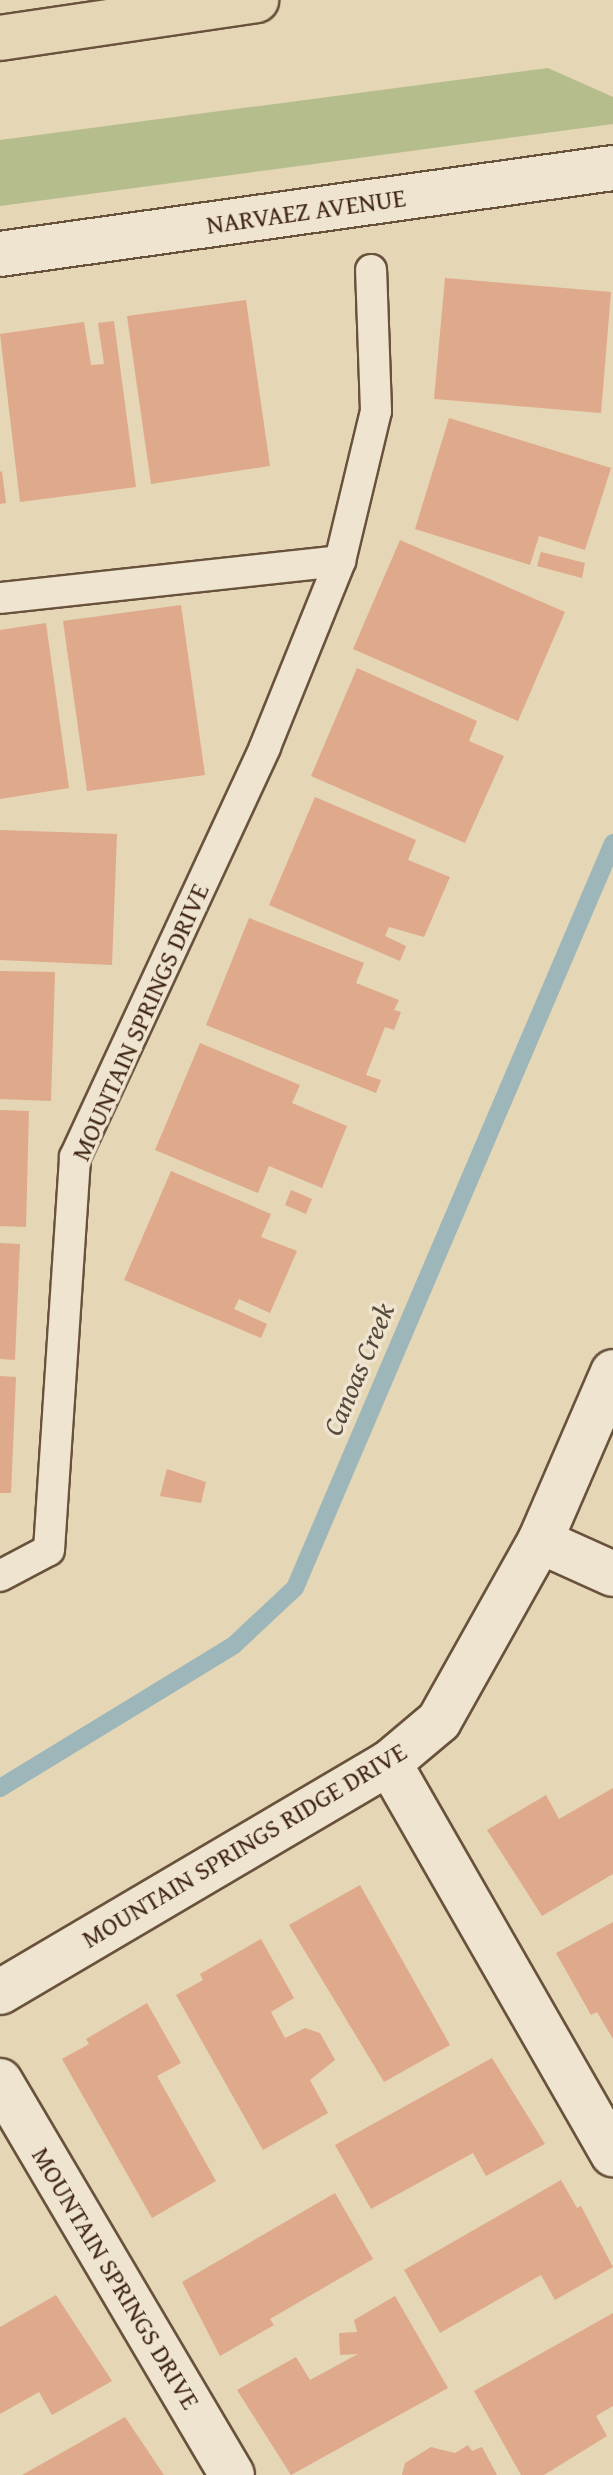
<!DOCTYPE html>
<html>
<head>
<meta charset="utf-8">
<style>
	body { margin:0 }
	#map { position:relative; width:613px; height:2475px; overflow:hidden; background:#e5d6b5; font-family:"Gentium Book Plus",serif }
	div>[style] { position:absolute }
	.green>* { inset:0; background:#b6bd8c }
	.stream>* { height:18px; margin:-9px; padding:0 9px; transform-origin:9px; border-radius:9px; background:#9cb6ba }
	.building>* { inset:0; background:#dfa98b }
	.roads { filter:drop-shadow(2px 0 #69523c) drop-shadow(-2px 0 #69523c) drop-shadow(0 2px #69523c) drop-shadow(0 -2px #69523c) }
	.lane>* { height:30px; margin:-15px; padding:0 15px; transform-origin:15px; border-radius:15px; background:#eee4cf }
	.street>* { height:44px; margin:-22px; padding:0 22px; transform-origin:22px; border-radius:22px; background:#eee4cf }
	.highway>* { height:44px; margin:-22px; padding:0 22px; transform-origin:22px; border-radius:22px; background:#e5d6b5 }
	span { translate:-50% -50%; white-space:nowrap; text-align:center; line-height:1.15; -webkit-text-stroke:7px #eee4cf; paint-order:stroke }
	.street-label { font-size:26px; color:#402613 }
	.water-label { font-size:28px; color:#574a3d; font-style:italic }
</style>
</head>
<body>
<div id="map">
	<div class="green">
		<div style="clip-path:polygon(548px 68px,613px 97px,613px 124px,0 206px,0 140px)"></div>
	</div>
	<div class="stream">
		<div style="left:0;top:1788px;width:274px;rotate:-31.4deg"></div>
		<div style="left:234px;top:1645px;width:83px;rotate:-43.1deg"></div>
		<div style="left:295px;top:1588px;width:810px;rotate:-66.88deg"></div>
	</div>
	<div class="building">
		<div style="clip-path:polygon(445px 278px,611px 292px,601px 413px,434px 399px)"></div>
		<div style="clip-path:polygon(246px 300px,270px 466px,151px 484px,127px 316px)"></div>
		<div style="clip-path:polygon(114px 321px,136px 487px,20px 502px,0 334px,84px 322px,91px 365px,104px 364px,98px 323px)"></div>
		<div style="clip-path:polygon(449px 418px,611px 468px,585px 550px,539px 536px,530px 565px,415px 529px)"></div>
		<div style="clip-path:polygon(2px 471px,6px 503px,0 504px,0 472px)"></div>
		<div style="clip-path:polygon(400px 540px,565px 612px,518px 721px,353px 649px)"></div>
		<div style="clip-path:polygon(541px 552px,585px 563px,582px 578px,537px 566px)"></div>
		<div style="clip-path:polygon(181px 605px,205px 775px,87px 791px,63px 621px)"></div>
		<div style="clip-path:polygon(46px 623px,69px 788px,0 799px,0 630px)"></div>
		<div style="clip-path:polygon(357px 668px,477px 721px,469px 741px,504px 756px,465px 843px,311px 776px)"></div>
		<div style="clip-path:polygon(315px 797px,416px 840px,408px 860px,450px 877px,424px 937px,389px 927px,385px 936px,406px 946px,400px 961px,269px 905px)"></div>
		<div style="clip-path:polygon(0 830px,117px 834px,112px 965px,0 960px)"></div>
		<div style="clip-path:polygon(249px 918px,364px 963px,356px 983px,399px 1000px,394px 1010px,401px 1012px,394px 1030px,385px 1027px,366px 1075px,381px 1080px,376px 1093px,206px 1025px)"></div>
		<div style="clip-path:polygon(0 971px,55px 972px,51px 1101px,0 1099px)"></div>
		<div style="clip-path:polygon(200px 1043px,300px 1085px,292px 1103px,347px 1126px,322px 1188px,269px 1166px,258px 1193px,155px 1150px)"></div>
		<div style="clip-path:polygon(0 1110px,29px 1111px,26px 1227px,0 1226px)"></div>
		<div style="clip-path:polygon(171px 1171px,271px 1214px,261px 1237px,297px 1251px,270px 1313px,239px 1299px,234px 1309px,267px 1324px,261px 1338px,124px 1280px)"></div>
		<div style="clip-path:polygon(291px 1190px,312px 1199px,306px 1214px,285px 1205px)"></div>
		<div style="clip-path:polygon(0 1243px,20px 1244px,15px 1360px,0 1359px)"></div>
		<div style="clip-path:polygon(0 1376px,16px 1377px,11px 1493px,0 1493px)"></div>
		<div style="clip-path:polygon(167px 1469px,206px 1482px,201px 1503px,160px 1496px)"></div>
		<div style="clip-path:polygon(613px 1788px,613px 1874px,542px 1916px,487px 1830px,546px 1795px,559px 1819px)"></div>
		<div style="clip-path:polygon(360px 1885px,450px 2045px,384px 2082px,289px 1925px)"></div>
		<div style="clip-path:polygon(613px 1922px,613px 2039px,597px 2012px,591px 2015px,556px 1953px)"></div>
		<div style="clip-path:polygon(261px 1939px,294px 1998px,271px 2012px,285px 2038px,305px 2028px,320px 2033px,335px 2060px,310px 2080px,328px 2113px,263px 2150px,176px 1995px,203px 1980px,200px 1974px)"></div>
		<div style="clip-path:polygon(147px 2003px,181px 2063px,157px 2076px,216px 2181px,152px 2218px,62px 2059px,89px 2044px,86px 2039px)"></div>
		<div style="clip-path:polygon(492px 2058px,545px 2144px,486px 2176px,473px 2153px,371px 2209px,335px 2145px)"></div>
		<div style="clip-path:polygon(561px 2180px,577px 2208px,581px 2206px,613px 2267px,555px 2300px,541px 2275px,440px 2333px,404px 2270px)"></div>
		<div style="clip-path:polygon(335px 2193px,373px 2259px,270px 2319px,274px 2325px,220px 2356px,182px 2282px)"></div>
		<div style="clip-path:polygon(56px 2295px,112px 2381px,52px 2415px,39px 2392px,0 2414px,0 2327px)"></div>
		<div style="clip-path:polygon(395px 2296px,448px 2388px,291px 2475px,237px 2390px,296px 2357px,310px 2380px,358px 2354px,340px 2355px,339px 2333px,357px 2332px,354px 2320px)"></div>
		<div style="clip-path:polygon(613px 2313px,613px 2406px,596px 2416px,607px 2436px,544px 2475px,521px 2475px,474px 2391px)"></div>
		<div style="clip-path:polygon(125px 2417px,164px 2475px,22px 2475px)"></div>
		<div style="clip-path:polygon(468px 2445px,472px 2451px,482px 2447px,497px 2475px,402px 2475px,405px 2463px,431px 2447px,455px 2453px)"></div>
	</div>
	<div class="roads">
		<div class="lane">
			<div style="left:0;top:598px;width:342px;rotate:-6.2deg"></div>
			<div style="left:0;top:1576px;width:55px;rotate:-28deg"></div>
			<div style="left:49px;top:1550px;width:394px;rotate:-86.2deg"></div>
			<div style="left:75px;top:1157px;width:452px;rotate:-65.1deg"></div>
			<div style="left:265px;top:747px;width:201px;rotate:-68deg"></div>
			<div style="left:340px;top:561px;width:154px;rotate:-76.5deg"></div>
			<div style="left:376px;top:411px;width:141px;rotate:-92deg"></div>
		</div>
		<div class="street">
			<div style="left:0;top:254px;width:619px;rotate:-7.99deg"></div>
			<div style="left:540px;top:1541px;width:80px;rotate:24.3deg"></div>
			<div style="left:389px;top:1763px;width:451px;rotate:60.2deg"></div>
			<div style="left:0;top:1992px;width:451px;rotate:-30.5deg"></div>
			<div style="left:389px;top:1763px;width:65px;rotate:-40deg"></div>
			<div style="left:439px;top:1721px;width:206px;rotate:-60.7deg"></div>
			<div style="left:540px;top:1541px;width:184px;rotate:-66.6deg"></div>
			<div style="left:0;top:2081px;width:457px;rotate:59.5deg"></div>
		</div>
		<div class="highway">
			<div style="left:0;top:38px;width:259px;rotate:-8.4deg"></div>
		</div>
	</div>
	<div class="street-label">
		<span style="left:306px;top:211px;rotate:-8deg">NARVAEZ AVENUE</span>
		<span style="left:140px;top:1022px;rotate:-66deg">MOUNTAIN SPRINGS DRIVE</span>
		<span style="left:244px;top:1845px;rotate:-31deg">MOUNTAIN SPRINGS RIDGE DRIVE</span>
		<span style="left:116px;top:2278px;rotate:59deg">MOUNTAIN SPRINGS DRIVE</span>
	</div>
	<div class="water-label">
		<span style="left:358px;top:1369px;rotate:-67deg">Canoas Creek</span>
	</div>
</div>
</body>
</html>
